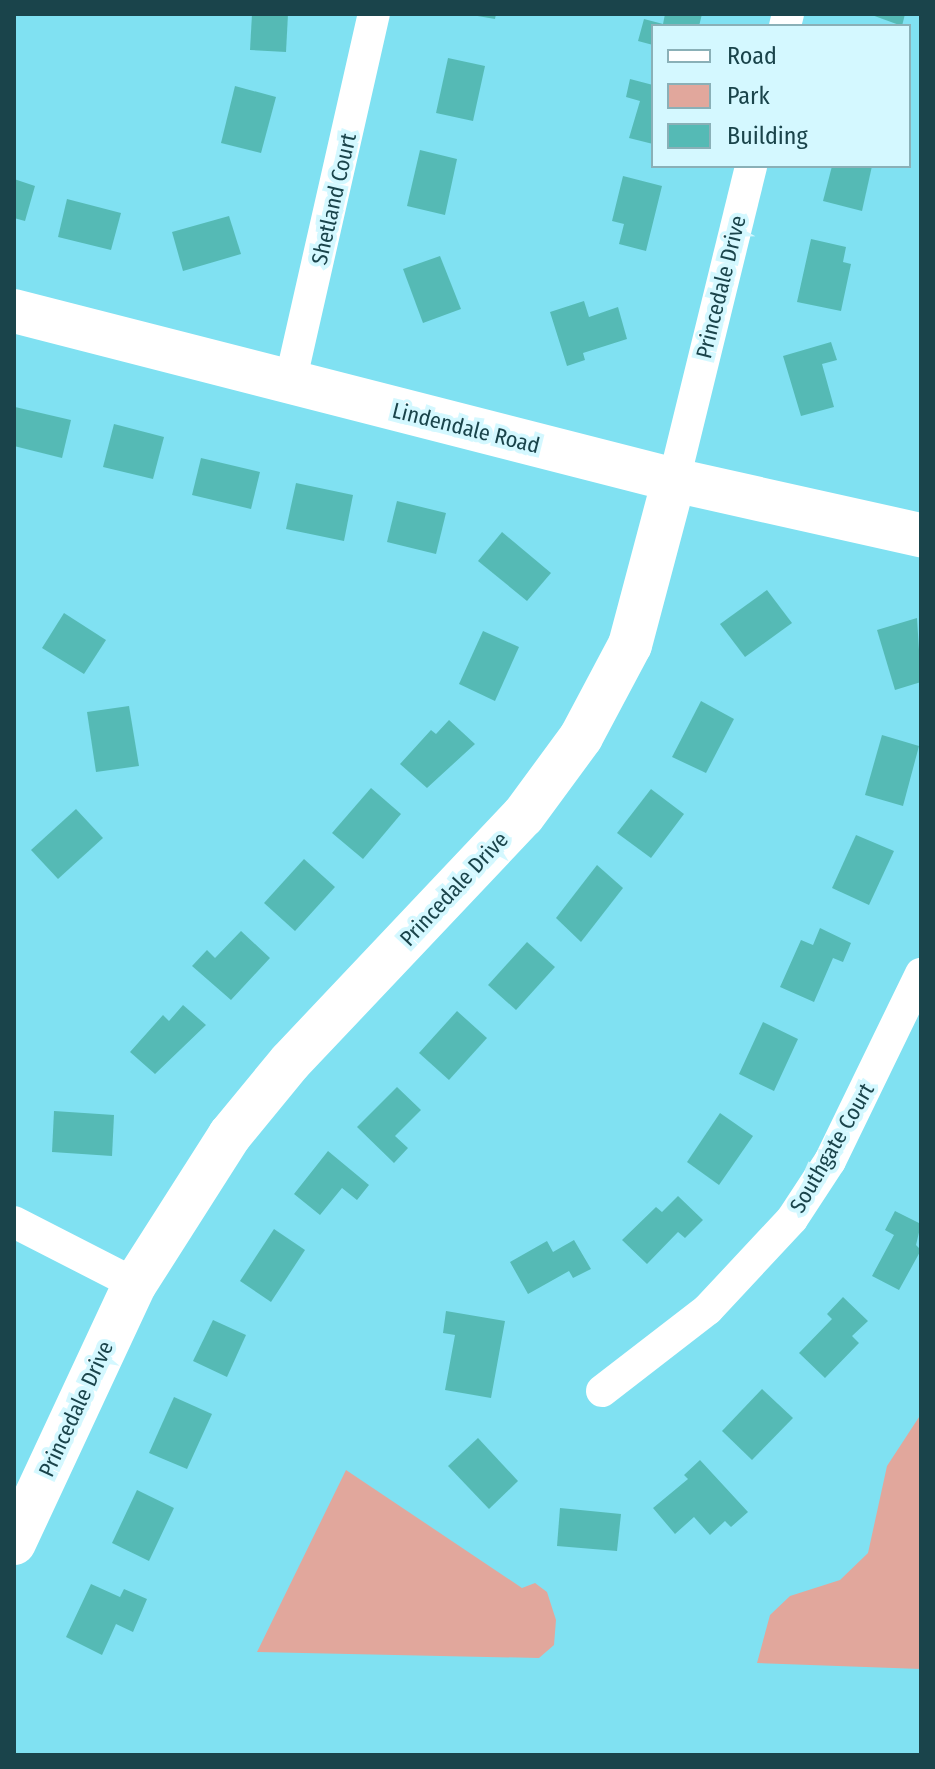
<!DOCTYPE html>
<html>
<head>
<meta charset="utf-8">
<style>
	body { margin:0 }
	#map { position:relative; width:935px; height:1769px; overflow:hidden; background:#80e1f2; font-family:"Fira Sans Condensed",sans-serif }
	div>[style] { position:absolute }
	.green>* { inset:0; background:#e1a79c }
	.building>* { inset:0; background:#55bab5 }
	.street>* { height:32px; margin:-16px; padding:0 16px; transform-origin:16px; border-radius:16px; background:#fff }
	.secondary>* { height:44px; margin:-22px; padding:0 22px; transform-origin:22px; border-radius:22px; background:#fff }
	span { translate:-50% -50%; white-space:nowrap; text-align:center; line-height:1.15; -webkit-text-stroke:8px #d4f8ff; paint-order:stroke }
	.street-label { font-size:22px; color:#1a444b }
	.frame { position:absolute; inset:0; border:16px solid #1a444b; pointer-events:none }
	.legend { position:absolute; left:651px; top:24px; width:260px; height:144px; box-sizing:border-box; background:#d4f8ff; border:2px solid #8ab0b7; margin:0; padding:10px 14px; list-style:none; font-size:24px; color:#1a444b }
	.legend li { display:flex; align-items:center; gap:16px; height:40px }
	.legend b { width:40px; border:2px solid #8ab0b7 }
</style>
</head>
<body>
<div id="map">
	<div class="green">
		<div style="clip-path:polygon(921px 1414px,921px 1669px,757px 1663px,770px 1615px,790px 1596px,840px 1580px,868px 1553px,887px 1466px)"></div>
		<div style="clip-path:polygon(346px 1470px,522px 1588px,535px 1583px,547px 1592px,556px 1620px,554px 1645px,539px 1658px,257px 1652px)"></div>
	</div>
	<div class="building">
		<div style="clip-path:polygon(252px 14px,288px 14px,286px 52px,250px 50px)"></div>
		<div style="clip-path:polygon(466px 14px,496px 14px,495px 19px)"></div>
		<div style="clip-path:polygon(665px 14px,702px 14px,699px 26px,653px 26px,653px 45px,638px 41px,644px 19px,663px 24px)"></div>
		<div style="clip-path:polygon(869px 14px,905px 14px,902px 26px)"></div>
		<div style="clip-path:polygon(448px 58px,485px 66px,473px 121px,436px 113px)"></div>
		<div style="clip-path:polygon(630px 79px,653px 85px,653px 144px,629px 138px,640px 101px,626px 97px)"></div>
		<div style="clip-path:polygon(235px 86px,276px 97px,261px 153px,221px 143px)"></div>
		<div style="clip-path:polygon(420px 150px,457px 159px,445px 215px,407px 206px)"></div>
		<div style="clip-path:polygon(832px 166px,872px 166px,862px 211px,823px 201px)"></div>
		<div style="clip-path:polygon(623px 176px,662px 186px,646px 251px,619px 244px,624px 224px,612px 221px)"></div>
		<div style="clip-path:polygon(14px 179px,35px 186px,25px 221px,14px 218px)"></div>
		<div style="clip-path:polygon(67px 199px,121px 213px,111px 250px,58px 237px)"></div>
		<div style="clip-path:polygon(229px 216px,241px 254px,183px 271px,172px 232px)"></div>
		<div style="clip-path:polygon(811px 239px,846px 247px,843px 262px,851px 264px,841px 311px,797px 302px)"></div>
		<div style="clip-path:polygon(440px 256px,461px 309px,423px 323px,403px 269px)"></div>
		<div style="clip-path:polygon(584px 301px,589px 317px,618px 307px,627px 339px,583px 353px,585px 360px,567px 366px,550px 312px)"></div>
		<div style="clip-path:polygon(831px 342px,837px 360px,822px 364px,834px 407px,801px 416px,783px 356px)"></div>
		<div style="clip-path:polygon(15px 407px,71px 420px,62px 458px,14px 446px)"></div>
		<div style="clip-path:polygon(114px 424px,164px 437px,153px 479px,103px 467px)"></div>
		<div style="clip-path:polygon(201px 458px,260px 472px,251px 509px,192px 495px)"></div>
		<div style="clip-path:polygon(296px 483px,353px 495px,344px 541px,286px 529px)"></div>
		<div style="clip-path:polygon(397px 501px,446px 513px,436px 554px,387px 542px)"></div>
		<div style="clip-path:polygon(502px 532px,551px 573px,527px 601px,478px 561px)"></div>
		<div style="clip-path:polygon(767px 590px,792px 623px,745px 657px,720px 624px)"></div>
		<div style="clip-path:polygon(64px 613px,106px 640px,84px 674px,42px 648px)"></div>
		<div style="clip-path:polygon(917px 618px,921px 682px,895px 690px,877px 630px)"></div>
		<div style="clip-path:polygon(483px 631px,519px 647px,495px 701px,459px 684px)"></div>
		<div style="clip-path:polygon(701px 701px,734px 719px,706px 773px,672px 757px)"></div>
		<div style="clip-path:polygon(129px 706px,139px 766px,96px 772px,87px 712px)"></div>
		<div style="clip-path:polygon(449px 720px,475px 744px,427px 788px,400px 764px,431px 730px,436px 734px)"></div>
		<div style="clip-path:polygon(882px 735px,919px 746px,903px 806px,865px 795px)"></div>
		<div style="clip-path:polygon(371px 788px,401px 814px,363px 859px,332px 833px)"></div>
		<div style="clip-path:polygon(651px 789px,684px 814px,651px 858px,617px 833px)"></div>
		<div style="clip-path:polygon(76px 809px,103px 838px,58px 879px,31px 850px)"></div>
		<div style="clip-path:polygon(856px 835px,894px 851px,869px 905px,832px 888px)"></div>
		<div style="clip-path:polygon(304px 859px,335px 887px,295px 931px,264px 903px)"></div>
		<div style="clip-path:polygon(597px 865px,623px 888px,581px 942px,556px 918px)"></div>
		<div style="clip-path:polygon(820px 928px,851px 943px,843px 962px,833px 958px,814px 1002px,780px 987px,801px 940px,813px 945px)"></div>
		<div style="clip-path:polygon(241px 931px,270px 958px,231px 1000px,192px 966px,207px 950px,215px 958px)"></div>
		<div style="clip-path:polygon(527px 942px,555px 967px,516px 1010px,488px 985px)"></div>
		<div style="clip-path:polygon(183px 1005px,206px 1025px,155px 1074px,130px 1052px,163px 1015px,169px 1021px)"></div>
		<div style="clip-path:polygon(457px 1011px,487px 1038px,449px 1080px,419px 1053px)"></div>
		<div style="clip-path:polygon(763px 1022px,798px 1039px,774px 1091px,739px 1074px)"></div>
		<div style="clip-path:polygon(397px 1087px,421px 1110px,395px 1136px,408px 1148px,394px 1163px,357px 1127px)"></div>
		<div style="clip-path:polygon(54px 1111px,114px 1115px,112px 1156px,52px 1152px)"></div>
		<div style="clip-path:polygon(720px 1113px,753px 1136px,719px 1185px,687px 1162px)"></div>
		<div style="clip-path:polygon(328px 1151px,369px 1185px,357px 1200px,342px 1188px,320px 1215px,294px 1194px)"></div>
		<div style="clip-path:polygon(678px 1196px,703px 1220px,685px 1238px,678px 1232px,647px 1264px,622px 1240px,656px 1207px,662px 1212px)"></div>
		<div style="clip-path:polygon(895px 1211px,921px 1224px,916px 1245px,921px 1250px,899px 1290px,872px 1276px,894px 1235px,885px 1230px)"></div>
		<div style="clip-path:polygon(274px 1229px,305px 1250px,271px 1302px,240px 1281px)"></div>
		<div style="clip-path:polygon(574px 1240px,591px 1269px,573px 1278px,569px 1271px,528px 1294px,510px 1262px,547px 1241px,553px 1252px)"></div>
		<div style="clip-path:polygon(843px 1297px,868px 1321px,852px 1336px,859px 1343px,825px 1378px,799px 1353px,832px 1319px,827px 1314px)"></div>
		<div style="clip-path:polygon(446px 1311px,505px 1321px,491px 1398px,445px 1390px,455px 1335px,443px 1333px)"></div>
		<div style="clip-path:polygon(213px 1320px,246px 1335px,227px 1377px,193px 1361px)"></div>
		<div style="clip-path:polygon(762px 1389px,793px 1418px,752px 1460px,722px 1431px)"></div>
		<div style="clip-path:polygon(174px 1397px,212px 1414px,187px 1469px,149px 1453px)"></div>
		<div style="clip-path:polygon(478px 1438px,518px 1481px,489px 1509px,448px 1466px)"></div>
		<div style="clip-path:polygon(700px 1460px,748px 1512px,731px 1527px,725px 1521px,710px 1535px,694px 1517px,675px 1534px,653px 1508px,688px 1479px,684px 1475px)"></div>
		<div style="clip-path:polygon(137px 1490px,174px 1508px,149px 1561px,112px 1543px)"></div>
		<div style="clip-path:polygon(560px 1508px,621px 1514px,617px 1551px,557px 1546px)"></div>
		<div style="clip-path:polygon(91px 1584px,120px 1597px,124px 1589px,147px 1599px,133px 1632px,116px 1624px,102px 1655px,66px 1637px)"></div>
	</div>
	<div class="street">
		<div style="left:785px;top:26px;width:12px;rotate:-76deg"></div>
		<div style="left:290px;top:383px;width:378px;rotate:-77.2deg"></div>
		<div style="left:674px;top:480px;width:323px;rotate:-76.2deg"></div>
		<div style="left:14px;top:1222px;width:136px;rotate:27.1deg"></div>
		<div style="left:602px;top:1391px;width:134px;rotate:-37.7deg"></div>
		<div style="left:708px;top:1309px;width:123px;rotate:-47deg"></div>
		<div style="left:792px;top:1219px;width:69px;rotate:-56.8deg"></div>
		<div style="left:830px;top:1161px;width:208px;rotate:-64.1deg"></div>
	</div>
	<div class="secondary">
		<div style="left:14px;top:311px;width:681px;rotate:14.36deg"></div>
		<div style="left:674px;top:480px;width:253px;rotate:12.6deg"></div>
		<div style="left:14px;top:1543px;width:286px;rotate:-65deg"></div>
		<div style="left:135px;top:1284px;width:177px;rotate:-57.5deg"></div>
		<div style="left:230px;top:1135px;width:94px;rotate:-50.6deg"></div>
		<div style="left:290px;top:1062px;width:339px;rotate:-46.6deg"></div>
		<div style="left:523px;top:816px;width:98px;rotate:-53.7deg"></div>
		<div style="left:581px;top:737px;width:104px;rotate:-62deg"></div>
		<div style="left:630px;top:645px;width:171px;rotate:-75.1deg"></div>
	</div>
	<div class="street-label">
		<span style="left:334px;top:199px;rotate:-77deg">Shetland Court</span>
		<span style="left:721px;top:287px;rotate:-76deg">Princedale Drive</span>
		<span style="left:466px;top:428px;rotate:14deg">Lindendale Road</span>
		<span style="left:454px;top:889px;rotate:-47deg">Princedale Drive</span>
		<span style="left:832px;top:1148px;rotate:-60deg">Southgate Court</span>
		<span style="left:76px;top:1409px;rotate:-65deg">Princedale Drive</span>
	</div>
	<div class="frame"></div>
	<ul class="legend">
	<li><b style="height:10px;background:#fff"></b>Road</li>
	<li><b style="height:22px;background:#e1a79c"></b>Park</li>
	<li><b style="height:22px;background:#55bab5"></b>Building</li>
	</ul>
</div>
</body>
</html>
